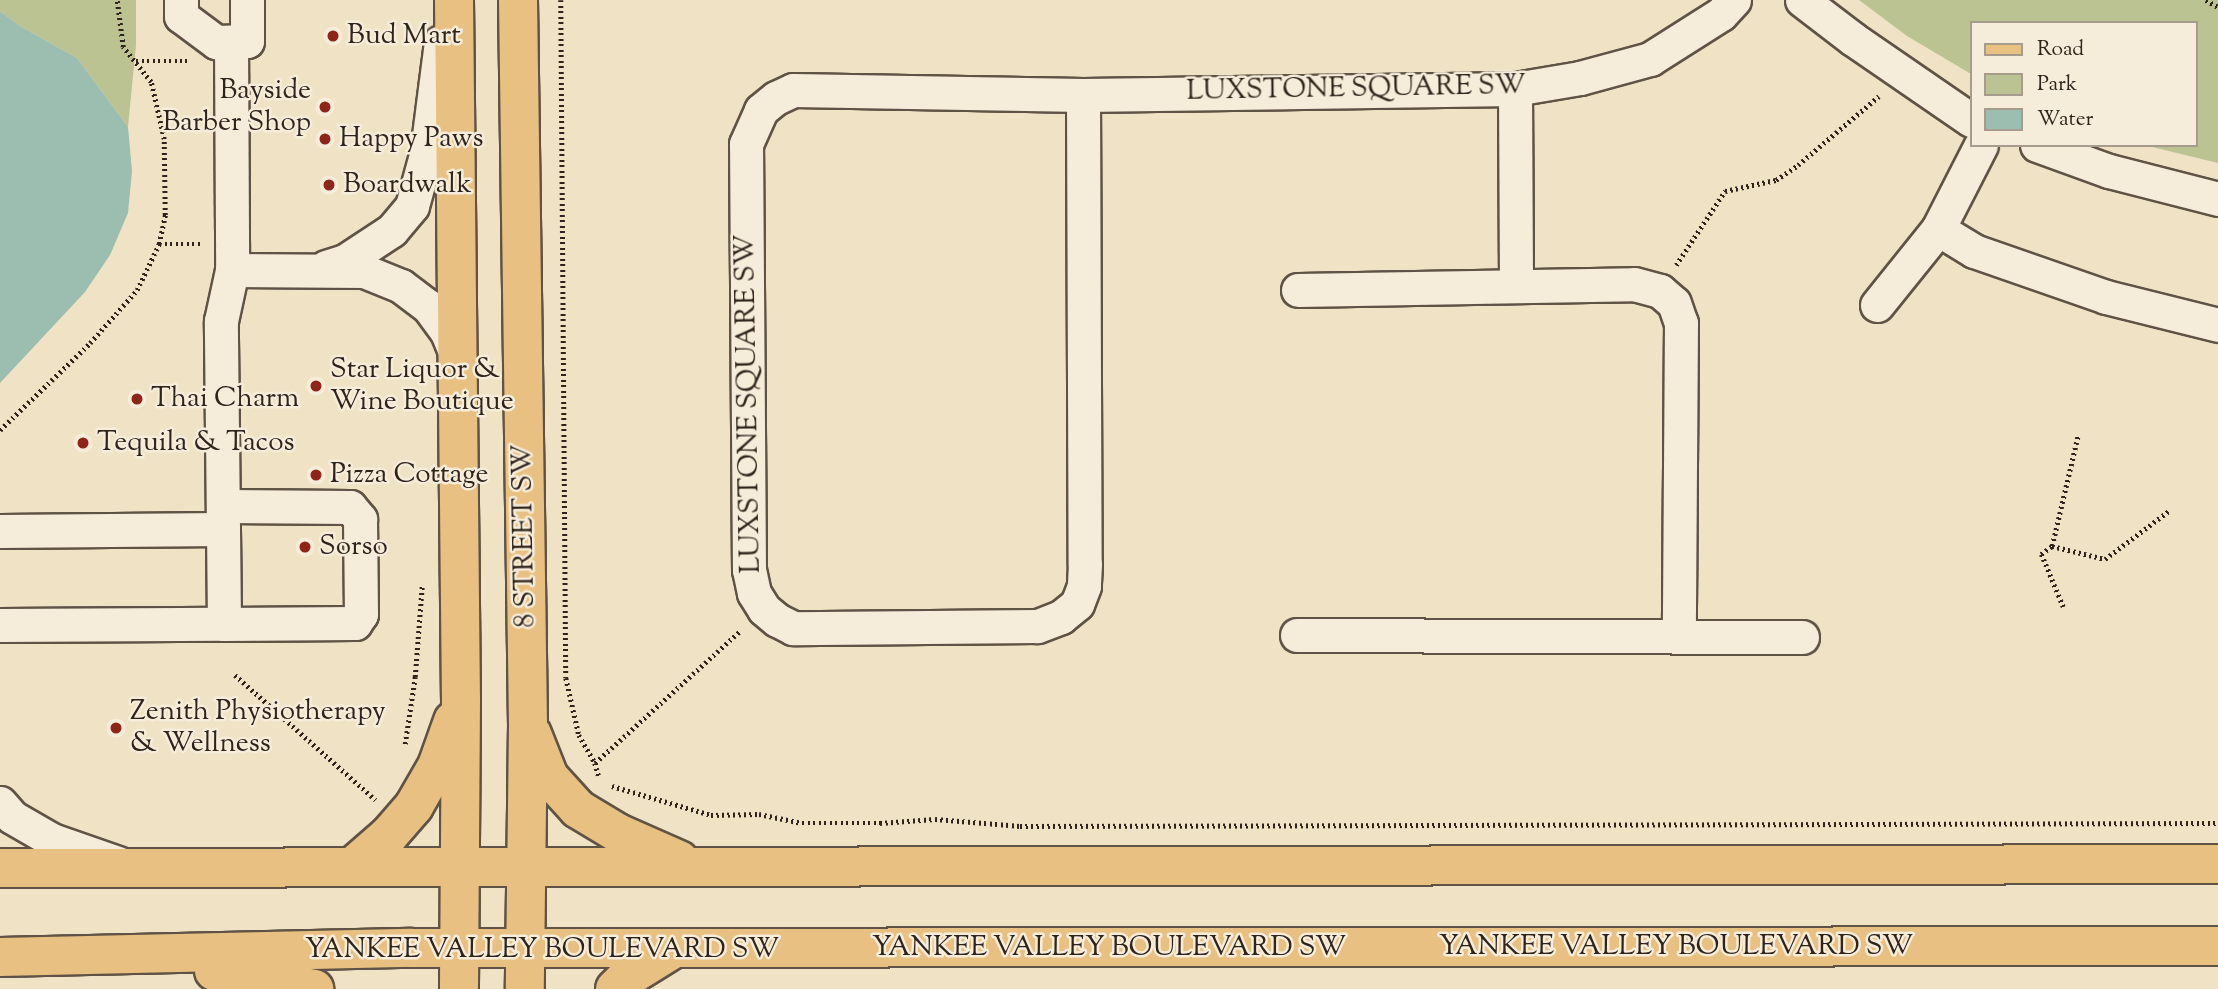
<!DOCTYPE html>
<html>
<head>
<meta charset="utf-8">
<style>
	body { margin:0 }
	#map { position:relative; width:2218px; height:989px; overflow:hidden; background:#f0e2c4; font-family:"Sorts Mill Goudy",serif }
	div>[style] { position:absolute }
	.green>* { inset:0; background:#bbc393 }
	.water>* { inset:0; background:#9bbeb0 }
	.path>* { height:4.5px; margin-top:-2.25px; transform-origin:0; background:repeating-linear-gradient(90deg,#2f231b 0 2px,transparent 0 5.5px) }
	.roads { filter:drop-shadow(2px 0 #5f5345) drop-shadow(-2px 0 #5f5345) drop-shadow(0 2px #5f5345) drop-shadow(0 -2px #5f5345) }
	.minor>* { height:33px; margin:-16.5px; padding:0 16.5px; transform-origin:16.5px; border-radius:16.5px; background:#f5ecd9 }
	.major>* { height:38px; margin:-19px; padding:0 19px; transform-origin:19px; border-radius:19px; background:#e8c182 }
	.dots>* { width:19px; height:19px; translate:-50% -50%; box-sizing:border-box; border:4px solid #f5ecd9; border-radius:50% }
	span { translate:-50% -50%; white-space:nowrap; text-align:center; line-height:1.15; -webkit-text-stroke:5px #f5ecd9; paint-order:stroke }
	.poi-label { font-size:28px; color:#2f231b }
	.left { translate:0 -50%; text-align:left }
	.right { translate:-100% -50%; text-align:right }
	.street-label { font-size:28px; color:#2f231b }
	.legend { position:absolute; left:1970px; top:21px; width:228px; height:126px; box-sizing:border-box; background:#f5ecd9; border:2px solid #a69c8d; margin:0; padding:9px 12px; list-style:none; font-size:21px; color:#2f231b }
	.legend li { display:flex; align-items:center; gap:14px; height:35px }
	.legend b { width:35px; border:2px solid #a69c8d }
</style>
</head>
<body>
<div id="map">
	<div class="green">
		<div style="clip-path:polygon(0 0,136px 0,136px 45px,128px 127px,77px 58px,20px 26px,0 11px)"></div>
		<div style="clip-path:polygon(1859px 0,2218px 0,2218px 163px,2144px 145px,2195px 145px,2195px 23px,1971px 23px,1971px 74px,1907px 36px)"></div>
	</div>
	<div class="water">
		<div style="clip-path:polygon(0 11px,20px 26px,77px 58px,128px 127px,132px 171px,128px 213px,110px 255px,85px 292px,0 383px)"></div>
	</div>
	<div class="path">
		<div style="left:561px;top:0;width:678px;rotate:89.58deg"></div>
		<div style="left:566px;top:678px;width:58px;rotate:77.2deg"></div>
		<div style="left:579px;top:735px;width:32px;rotate:60deg"></div>
		<div style="left:595px;top:763px;width:15px;rotate:74deg"></div>
		<div style="left:2206px;top:0;width:14px;rotate:30deg"></div>
		<div style="left:136px;top:61px;width:51px"></div>
		<div style="left:159px;top:244px;width:41px"></div>
		<div style="left:1676px;top:265px;width:89px;rotate:-56.5deg"></div>
		<div style="left:1725px;top:191px;width:52px;rotate:-12.2deg"></div>
		<div style="left:1776px;top:180px;width:27px;rotate:-34deg"></div>
		<div style="left:1798px;top:165px;width:106px;rotate:-40.4deg"></div>
		<div style="left:0;top:430px;width:125px;rotate:-44deg"></div>
		<div style="left:90px;top:343px;width:71px;rotate:-48.4deg"></div>
		<div style="left:137px;top:290px;width:51px;rotate:-64.4deg"></div>
		<div style="left:159px;top:244px;width:30px;rotate:-78deg"></div>
		<div style="left:165px;top:215px;width:76px;rotate:-90.8deg"></div>
		<div style="left:164px;top:139px;width:58px;rotate:-102.8deg"></div>
		<div style="left:151px;top:82px;width:45px;rotate:-128.7deg"></div>
		<div style="left:123px;top:47px;width:47px;rotate:-97.3deg"></div>
		<div style="left:2052px;top:546px;width:55px;rotate:13.8deg"></div>
		<div style="left:2105px;top:559px;width:81px;rotate:-37deg"></div>
		<div style="left:2063px;top:607px;width:57px;rotate:-112.5deg"></div>
		<div style="left:2041px;top:554px;width:14px;rotate:-36deg"></div>
		<div style="left:2052px;top:546px;width:114px;rotate:-76.8deg"></div>
		<div style="left:235px;top:675px;width:188px;rotate:41.6deg"></div>
		<div style="left:405px;top:744px;width:68px;rotate:-81.5deg"></div>
		<div style="left:415px;top:677px;width:92px;rotate:-85.6deg"></div>
		<div style="left:595px;top:763px;width:196px;rotate:-42.3deg"></div>
		<div style="left:612px;top:786px;width:103px;rotate:16.3deg"></div>
		<div style="left:711px;top:815px;width:48px;rotate:-1.2deg"></div>
		<div style="left:759px;top:814px;width:44px;rotate:11.8deg"></div>
		<div style="left:802px;top:823px;width:78px"></div>
		<div style="left:880px;top:823px;width:55px;rotate:-4.2deg"></div>
		<div style="left:935px;top:819px;width:85px;rotate:4.7deg"></div>
		<div style="left:1020px;top:826px;width:1198px;rotate:-0.14deg"></div>
	</div>
	<div class="roads">
		<div class="minor">
			<div style="left:181px;top:0;width:16px;rotate:90deg"></div>
			<div style="left:181px;top:16px;width:44px;rotate:36.6deg"></div>
			<div style="left:216px;top:42px;width:31px;rotate:-2deg"></div>
			<div style="left:247px;top:41px;width:41px;rotate:-90deg"></div>
			<div style="left:1802px;top:0;width:64px;rotate:37.4deg"></div>
			<div style="left:1853px;top:39px;width:143px;rotate:34.5deg"></div>
			<div style="left:231px;top:42px;width:228px;rotate:89.7deg"></div>
			<div style="left:1515px;top:89px;width:196px;rotate:89.7deg"></div>
			<div style="left:1083px;top:95px;width:469px;rotate:89.8deg"></div>
			<div style="left:1085px;top:564px;width:22px;rotate:93deg"></div>
			<div style="left:1084px;top:586px;width:19px;rotate:111deg"></div>
			<div style="left:1077px;top:604px;width:21px;rotate:141deg"></div>
			<div style="left:1061px;top:617px;width:26px;rotate:159deg"></div>
			<div style="left:1037px;top:626px;width:244px;rotate:179.5deg"></div>
			<div style="left:793px;top:628px;width:18px;rotate:-153deg"></div>
			<div style="left:777px;top:620px;width:17px;rotate:-140deg"></div>
			<div style="left:764px;top:609px;width:19px;rotate:-122deg"></div>
			<div style="left:754px;top:593px;width:24px;rotate:-102deg"></div>
			<div style="left:749px;top:570px;width:426px;rotate:-90.4deg"></div>
			<div style="left:746px;top:144px;width:37px;rotate:-66deg"></div>
			<div style="left:761px;top:110px;width:19px;rotate:-39deg"></div>
			<div style="left:776px;top:98px;width:19px;rotate:-25deg"></div>
			<div style="left:793px;top:90px;width:290px;rotate:1deg"></div>
			<div style="left:1083px;top:95px;width:432px;rotate:-0.8deg"></div>
			<div style="left:1515px;top:89px;width:66px;rotate:-9.6deg"></div>
			<div style="left:1580px;top:78px;width:73px;rotate:-15.2deg"></div>
			<div style="left:1650px;top:59px;width:84px;rotate:-32.4deg"></div>
			<div style="left:1721px;top:14px;width:19px;rotate:-47deg"></div>
			<div style="left:2037px;top:145px;width:77px;rotate:19.9deg"></div>
			<div style="left:2109px;top:171px;width:113px;rotate:14.4deg"></div>
			<div style="left:1938px;top:229px;width:42px;rotate:31.4deg"></div>
			<div style="left:1974px;top:251px;width:140px;rotate:19.2deg"></div>
			<div style="left:2106px;top:297px;width:115px;rotate:14deg"></div>
			<div style="left:326px;top:267px;width:20px;rotate:-18deg"></div>
			<div style="left:345px;top:261px;width:56px;rotate:-33.4deg"></div>
			<div style="left:392px;top:230px;width:31px;rotate:-50deg"></div>
			<div style="left:412px;top:206px;width:57px;rotate:-74.7deg"></div>
			<div style="left:427px;top:151px;width:110px;rotate:-82.7deg"></div>
			<div style="left:1298px;top:290px;width:336px;rotate:-1deg"></div>
			<div style="left:1634px;top:284px;width:27px;rotate:15deg"></div>
			<div style="left:1660px;top:291px;width:18px;rotate:41deg"></div>
			<div style="left:1674px;top:303px;width:21px;rotate:71deg"></div>
			<div style="left:1681px;top:323px;width:313px;rotate:90.4deg"></div>
			<div style="left:1877px;top:305px;width:97px;rotate:-51.2deg"></div>
			<div style="left:1938px;top:229px;width:94px;rotate:-62.9deg"></div>
			<div style="left:224px;top:506px;width:126px;rotate:0.5deg"></div>
			<div style="left:350px;top:507px;width:16px;rotate:50deg"></div>
			<div style="left:360px;top:519px;width:95px;rotate:89.4deg"></div>
			<div style="left:361px;top:614px;width:11px;rotate:124deg"></div>
			<div style="left:355px;top:623px;width:131px;rotate:179.6deg"></div>
			<div style="left:0;top:531px;width:223px;rotate:-0.5deg"></div>
			<div style="left:0;top:625px;width:224px;rotate:-0.3deg"></div>
			<div style="left:224px;top:624px;width:303px;rotate:-90.6deg"></div>
			<div style="left:221px;top:321px;width:52px;rotate:-77.8deg"></div>
			<div style="left:232px;top:270px;width:132px;rotate:0.4deg"></div>
			<div style="left:364px;top:271px;width:40px;rotate:22deg"></div>
			<div style="left:401px;top:286px;width:34px;rotate:37deg"></div>
			<div style="left:428px;top:306px;width:32px;rotate:54deg"></div>
			<div style="left:447px;top:332px;width:29px;rotate:68deg"></div>
			<div style="left:1297px;top:635px;width:505px;rotate:0.23deg"></div>
			<div style="left:0;top:803px;width:18px;rotate:49deg"></div>
			<div style="left:12px;top:817px;width:46px;rotate:29.9deg"></div>
			<div style="left:52px;top:840px;width:70px;rotate:19.2deg"></div>
		</div>
		<div class="major">
			<div style="left:454px;top:0;width:699px;rotate:89.43deg"></div>
			<div style="left:461px;top:699px;width:290px;rotate:90.4deg"></div>
			<div style="left:518px;top:0;width:725px;rotate:89.21deg"></div>
			<div style="left:528px;top:725px;width:264px;rotate:90.7deg"></div>
			<div style="left:532px;top:734px;width:46px;rotate:68.4deg"></div>
			<div style="left:549px;top:777px;width:43px;rotate:47.8deg"></div>
			<div style="left:578px;top:809px;width:47px;rotate:31deg"></div>
			<div style="left:618px;top:833px;width:67px;rotate:23.9deg"></div>
			<div style="left:352px;top:867px;width:49px;rotate:-40.9deg"></div>
			<div style="left:389px;top:835px;width:38px;rotate:-49deg"></div>
			<div style="left:414px;top:806px;width:46px;rotate:-60.1deg"></div>
			<div style="left:437px;top:766px;width:48px;rotate:-70.4deg"></div>
			<div style="left:0;top:868px;width:2218px;rotate:-0.1deg"></div>
			<div style="left:0;top:957px;width:411px;rotate:-1.3deg"></div>
			<div style="left:411px;top:948px;width:1807px;rotate:-0.06deg"></div>
			<div style="left:214px;top:971px;width:102px;rotate:10.2deg"></div>
			<div style="left:615px;top:989px;width:14px;rotate:-45deg"></div>
			<div style="left:625px;top:979px;width:57px;rotate:-32deg"></div>
		</div>
	</div>
	<div class="dots">
		<div style="left:333px;top:36px;background:#8f2418"></div>
		<div style="left:325px;top:107px;background:#8f2418"></div>
		<div style="left:325px;top:139px;background:#8f2418"></div>
		<div style="left:329px;top:185px;background:#8f2418"></div>
		<div style="left:316px;top:386px;background:#8f2418"></div>
		<div style="left:137px;top:399px;background:#8f2418"></div>
		<div style="left:83px;top:443px;background:#8f2418"></div>
		<div style="left:316px;top:475px;background:#8f2418"></div>
		<div style="left:305px;top:547px;background:#8f2418"></div>
		<div style="left:116px;top:728px;background:#8f2418"></div>
	</div>
	<div class="poi-label">
		<span class="left" style="left:347px;top:36px">Bud Mart</span>
		<span class="right" style="left:311px;top:107px">Bayside<br>Barber Shop</span>
		<span class="left" style="left:339px;top:139px">Happy Paws</span>
		<span class="left" style="left:343px;top:185px">Boardwalk</span>
		<span class="left" style="left:330px;top:386px">Star Liquor &amp;<br>Wine Boutique</span>
		<span class="left" style="left:151px;top:399px">Thai Charm</span>
		<span class="left" style="left:97px;top:443px">Tequila &amp; Tacos</span>
		<span class="left" style="left:330px;top:475px">Pizza Cottage</span>
		<span class="left" style="left:319px;top:547px">Sorso</span>
		<span class="left" style="left:130px;top:728px">Zenith Physiotherapy<br>&amp; Wellness</span>
	</div>
	<div class="street-label">
		<span style="left:1356px;top:89px;rotate:-1deg">LUXSTONE SQUARE SW</span>
		<span style="left:749px;top:404px;rotate:-91deg">LUXSTONE SQUARE SW</span>
		<span style="left:525px;top:536px;rotate:-91deg">8 STREET SW</span>
		<span style="left:1676px;top:947px">YANKEE VALLEY BOULEVARD SW</span>
		<span style="left:1109px;top:948px">YANKEE VALLEY BOULEVARD SW</span>
		<span style="left:542px;top:950px">YANKEE VALLEY BOULEVARD SW</span>
	</div>
	<ul class="legend">
	<li><b style="height:9px;background:#e8c182"></b>Road</li>
	<li><b style="height:19px;background:#bbc393"></b>Park</li>
	<li><b style="height:19px;background:#9bbeb0"></b>Water</li>
	</ul>
</div>
</body>
</html>
